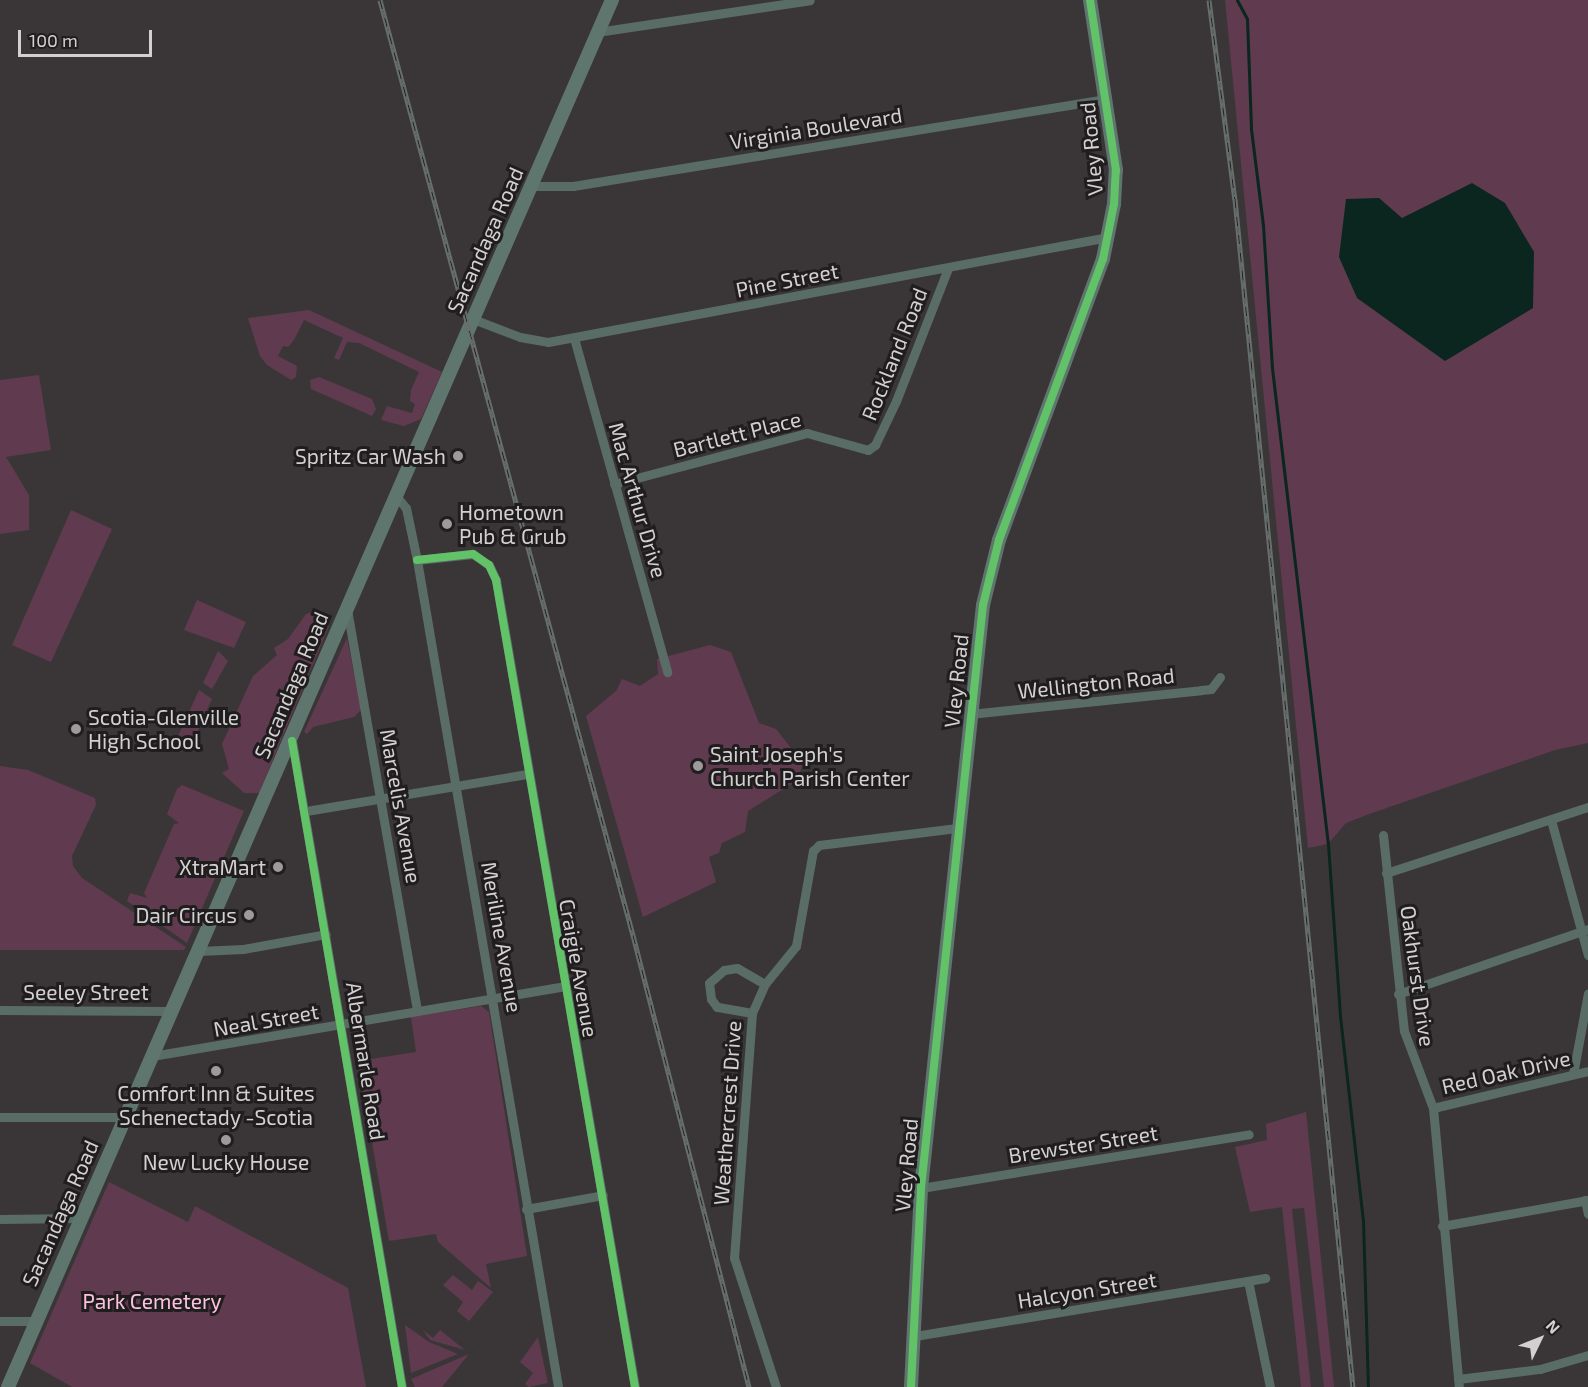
<!DOCTYPE html>
<html>
<head>
<meta charset="utf-8">
<style>
	body { margin:0 }
	#map { position:relative; width:1588px; height:1387px; overflow:hidden; background:#3a3638; font-family:"Exo 2",sans-serif }
	div>[style] { position:absolute }
	.green>* { inset:0; background:#603a4e }
	.water>* { inset:0; background:#0a261e }
	.stream>* { height:3px; margin:-1.5px; padding:0 1.5px; transform-origin:1.5px; border-radius:1.5px; background:#0a261e }
	.street>* { height:9px; margin:-4.5px; padding:0 4.5px; transform-origin:4.5px; border-radius:4.5px; background:#596c66 }
	.secondary>* { height:14px; margin:-7px; padding:0 7px; transform-origin:7px; border-radius:7px; background:#5f766f }
	.rail>* { height:5px; margin-top:-2.5px; transform-origin:0; background:repeating-linear-gradient(90deg,#201d1f 0 9px,#676f6d 0 18px); box-sizing:border-box; border-block:2px solid #676f6d }
	.cycleway>* { height:8px; margin:-4px; padding:0 4px; transform-origin:4px; border-radius:4px; background:#61c268 }
	.dots>* { width:16px; height:16px; translate:-50% -50%; box-sizing:border-box; border:3px solid #201d1f; border-radius:50% }
	span { translate:-50% -50%; white-space:nowrap; text-align:center; line-height:1.15; -webkit-text-stroke:6px #201d1f; paint-order:stroke }
	.street-label { font-size:21px; color:#d4d0d2 }
	.poi-label { font-size:21px; color:#d4d0d2 }
	.right { translate:-100% -50%; text-align:right }
	.left { translate:0 -50%; text-align:left }
	.park-label { font-size:21px; color:#fdc1df }
	.north { position:absolute; left:1510px; top:1309px; width:60px; height:60px; -webkit-text-stroke:4px #201d1f; paint-order:stroke; rotate:47deg; font-size:16px; font-weight:700; line-height:24px; text-align:center; color:#d4d0d2 }
	.north::after { content:''; display:block; margin:auto; width:21px; height:27px; background:#d4d0d2; clip-path:polygon(50% 0,100% 100%,50% 72%,0 100%) }
	.scale { position:absolute; left:18px; top:30px; width:134px; height:27px; box-sizing:border-box; border:3px solid #d4d0d2; border-top:0; padding-left:8px; font-size:18px; line-height:21px; white-space:nowrap; color:#d4d0d2; -webkit-text-stroke:4px #201d1f; paint-order:stroke }
</style>
</head>
<body>
<div id="map">
	<div class="green">
		<div style="clip-path:polygon(1225px 0,1588px 0,1588px 743px,1555px 750px,1372px 813px,1346px 823px,1328px 844px,1308px 848px)"></div>
		<div style="clip-path:polygon(309px 310px,442px 372px,421px 419px,404px 426px,381px 420px,387px 406px,412px 413px,415px 404px,410px 401px,411px 390px,419px 372px,359px 343px,347px 342px,339px 360px,334px 358px,343px 338px,304px 320px,294px 340px,288px 347px,283px 346px,278px 356px,297px 366px,296px 377px,291px 380px,267px 365px,260px 356px,248px 318px)"></div>
		<div style="clip-path:polygon(39px 375px,51px 450px,6px 457px,29px 495px,29px 530px,0 534px,0 380px)"></div>
		<div style="clip-path:polygon(319px 377px,372px 399px,376px 409px,372px 416px,311px 389px,310px 380px)"></div>
		<div style="clip-path:polygon(71px 510px,112px 529px,51px 662px,12px 645px)"></div>
		<div style="clip-path:polygon(197px 600px,246px 622px,234px 648px,184px 630px)"></div>
		<div style="clip-path:polygon(319px 610px,329px 617px,329px 626px,259px 793px,244px 793px,222px 773px,229px 769px,222px 744px,253px 676px,277px 655px,274px 648px,288px 639px,306px 614px)"></div>
		<div style="clip-path:polygon(347px 638px,361px 710px,354px 717px,313px 727px,307px 734px,304px 732px)"></div>
		<div style="clip-path:polygon(710px 645px,731px 652px,759px 723px,776px 729px,803px 763px,798px 780px,748px 811px,745px 832px,722px 843px,719px 853px,709px 857px,716px 882px,643px 917px,586px 716px,616px 691px,622px 679px,640px 686px,658px 674px,657px 659px)"></div>
		<div style="clip-path:polygon(218px 651px,228px 661px,212px 689px,203px 683px)"></div>
		<div style="clip-path:polygon(199px 690px,212px 699px,196px 735px,184px 739px,178px 736px)"></div>
		<div style="clip-path:polygon(0 766px,28px 770px,95px 798px,96px 805px,72px 856px,73px 866px,82px 878px,186px 947px,184px 950px,0 950px)"></div>
		<div style="clip-path:polygon(182px 785px,244px 811px,187px 943px,127px 901px,130px 893px,147px 898px,144px 893px,174px 824px,179px 823px,167px 814px,177px 789px)"></div>
		<div style="clip-path:polygon(481px 1006px,489px 1012px,527px 1256px,486px 1264px,491px 1288px,438px 1242px,436px 1234px,389px 1241px,358px 1061px,416px 1052px,411px 1017px)"></div>
		<div style="clip-path:polygon(1306px 1112px,1334px 1387px,1324px 1387px,1304px 1208px,1292px 1209px,1311px 1387px,1301px 1387px,1282px 1207px,1250px 1212px,1235px 1147px,1267px 1140px,1266px 1124px)"></div>
		<div style="clip-path:polygon(109px 1182px,188px 1222px,195px 1206px,348px 1288px,366px 1387px,72px 1387px,30px 1363px)"></div>
		<div style="clip-path:polygon(453px 1275px,472px 1290px,478px 1281px,493px 1292px,469px 1321px,457px 1311px,463px 1302px,443px 1285px)"></div>
		<div style="clip-path:polygon(405px 1325px,429px 1342px,458px 1354px,411px 1373px)"></div>
		<div style="clip-path:polygon(423px 1330px,433px 1338px,440px 1330px,465px 1350px,430px 1340px)"></div>
		<div style="clip-path:polygon(538px 1337px,548px 1383px,529px 1387px,525px 1384px,533px 1373px,520px 1362px)"></div>
		<div style="clip-path:polygon(469px 1354px,442px 1387px,415px 1387px,411px 1379px)"></div>
	</div>
	<div class="water">
		<div style="clip-path:polygon(1472px 183px,1505px 203px,1534px 252px,1533px 308px,1445px 361px,1357px 298px,1339px 257px,1346px 199px,1379px 198px,1402px 218px)"></div>
	</div>
	<div class="stream">
		<div style="left:1237px;top:0;width:21px;rotate:62deg"></div>
		<div style="left:1247px;top:19px;width:110px;rotate:87.9deg"></div>
		<div style="left:1251px;top:129px;width:97px;rotate:82.9deg"></div>
		<div style="left:1263px;top:225px;width:143px;rotate:86.4deg"></div>
		<div style="left:1272px;top:368px;width:479px;rotate:83.3deg"></div>
		<div style="left:1328px;top:844px;width:172px;rotate:86deg"></div>
		<div style="left:1340px;top:1016px;width:205px;rotate:83.6deg"></div>
		<div style="left:1363px;top:1220px;width:167px;rotate:88.3deg"></div>
	</div>
	<div class="street">
		<div style="left:597px;top:32px;width:215px;rotate:-8.5deg"></div>
		<div style="left:532px;top:186px;width:41px"></div>
		<div style="left:573px;top:186px;width:540px;rotate:-9.27deg"></div>
		<div style="left:473px;top:319px;width:50px;rotate:21deg"></div>
		<div style="left:520px;top:337px;width:28px;rotate:10deg"></div>
		<div style="left:548px;top:342px;width:570px;rotate:-10.62deg"></div>
		<div style="left:574px;top:338px;width:347px;rotate:74.4deg"></div>
		<div style="left:614px;top:484px;width:200px;rotate:-14.8deg"></div>
		<div style="left:807px;top:433px;width:63px;rotate:15.6deg"></div>
		<div style="left:868px;top:450px;width:9px;rotate:-36deg"></div>
		<div style="left:875px;top:445px;width:49px;rotate:-64.5deg"></div>
		<div style="left:896px;top:401px;width:143px;rotate:-68.6deg"></div>
		<div style="left:397px;top:497px;width:14px;rotate:51deg"></div>
		<div style="left:406px;top:508px;width:53px;rotate:78.1deg"></div>
		<div style="left:417px;top:560px;width:839px;rotate:80.32deg"></div>
		<div style="left:417px;top:560px;width:56px;rotate:-6.1deg"></div>
		<div style="left:473px;top:554px;width:19px;rotate:35deg"></div>
		<div style="left:489px;top:565px;width:17px;rotate:65deg"></div>
		<div style="left:496px;top:580px;width:819px;rotate:80.23deg"></div>
		<div style="left:347px;top:609px;width:408px;rotate:80.1deg"></div>
		<div style="left:970px;top:714px;width:232px;rotate:-5.9deg"></div>
		<div style="left:1201px;top:690px;width:10px;rotate:-6deg"></div>
		<div style="left:1211px;top:689px;width:15px;rotate:-53deg"></div>
		<div style="left:292px;top:741px;width:655px;rotate:80.34deg"></div>
		<div style="left:306px;top:811px;width:224px;rotate:-9.5deg"></div>
		<div style="left:1551px;top:820px;width:140px;rotate:74.7deg"></div>
		<div style="left:1383px;top:835px;width:197px;rotate:83.9deg"></div>
		<div style="left:1404px;top:1031px;width:82px;rotate:69.4deg"></div>
		<div style="left:1433px;top:1108px;width:280px;rotate:84.7deg"></div>
		<div style="left:1386px;top:873px;width:213px;rotate:-18.1deg"></div>
		<div style="left:199px;top:951px;width:44px;rotate:-2.6deg"></div>
		<div style="left:243px;top:949px;width:84px;rotate:-10.2deg"></div>
		<div style="left:1398px;top:994px;width:201px;rotate:-18.9deg"></div>
		<div style="left:0;top:1010px;width:172px;rotate:0.3deg"></div>
		<div style="left:752px;top:1013px;width:36px;rotate:-170deg"></div>
		<div style="left:717px;top:1007px;width:10px;rotate:-127deg"></div>
		<div style="left:711px;top:999px;width:16px;rotate:-97deg"></div>
		<div style="left:709px;top:983px;width:20px;rotate:-41deg"></div>
		<div style="left:724px;top:970px;width:13px;rotate:-9deg"></div>
		<div style="left:737px;top:968px;width:32px;rotate:30deg"></div>
		<div style="left:152px;top:1056px;width:418px;rotate:-9.6deg"></div>
		<div style="left:1573px;top:1074px;width:82px;rotate:-79.5deg"></div>
		<div style="left:1433px;top:1108px;width:159px;rotate:-13.4deg"></div>
		<div style="left:0;top:1117px;width:126px"></div>
		<div style="left:921px;top:1188px;width:332px;rotate:-9.3deg"></div>
		<div style="left:1585px;top:1200px;width:14px;rotate:78deg"></div>
		<div style="left:526px;top:1209px;width:78px;rotate:-10.3deg"></div>
		<div style="left:0;top:1219px;width:81px;rotate:-0.7deg"></div>
		<div style="left:1442px;top:1226px;width:148px;rotate:-10.1deg"></div>
		<div style="left:1248px;top:1281px;width:108px;rotate:78.3deg"></div>
		<div style="left:0;top:1321px;width:36px"></div>
		<div style="left:915px;top:1336px;width:355px;rotate:-9.4deg"></div>
		<div style="left:1458px;top:1379px;width:83px;rotate:-7deg"></div>
		<div style="left:1540px;top:1369px;width:50px;rotate:-16.3deg"></div>
		<div style="left:776px;top:1387px;width:136px;rotate:-108deg"></div>
		<div style="left:734px;top:1258px;width:246px;rotate:-85.8deg"></div>
		<div style="left:752px;top:1013px;width:32px;rotate:-66deg"></div>
		<div style="left:765px;top:984px;width:49px;rotate:-50.8deg"></div>
		<div style="left:796px;top:946px;width:97px;rotate:-79.9deg"></div>
		<div style="left:813px;top:851px;width:8px;rotate:-45deg"></div>
		<div style="left:819px;top:845px;width:139px;rotate:-7deg"></div>
	</div>
	<div class="secondary">
		<div style="left:8px;top:1387px;width:1513px;rotate:-66.47deg"></div>
		<div style="left:911px;top:1387px;width:199px;rotate:-87.1deg"></div>
		<div style="left:921px;top:1188px;width:586px;rotate:-83.93deg"></div>
		<div style="left:983px;top:605px;width:67px;rotate:-76.2deg"></div>
		<div style="left:999px;top:540px;width:300px;rotate:-69.7deg"></div>
		<div style="left:1103px;top:259px;width:56px;rotate:-78.7deg"></div>
		<div style="left:1114px;top:204px;width:34px;rotate:-87deg"></div>
		<div style="left:1116px;top:170px;width:172px;rotate:-98.7deg"></div>
	</div>
	<div class="rail">
		<div style="left:380px;top:0;width:969px;rotate:74.86deg"></div>
		<div style="left:633px;top:935px;width:467px;rotate:75.6deg"></div>
		<div style="left:1209px;top:0;width:201px;rotate:82.6deg"></div>
		<div style="left:1235px;top:199px;width:1194px;rotate:84.33deg"></div>
	</div>
	<div class="cycleway">
		<div style="left:417px;top:560px;width:56px;rotate:-6.1deg"></div>
		<div style="left:473px;top:554px;width:19px;rotate:35deg"></div>
		<div style="left:489px;top:565px;width:17px;rotate:65deg"></div>
		<div style="left:496px;top:580px;width:819px;rotate:80.23deg"></div>
		<div style="left:292px;top:741px;width:655px;rotate:80.34deg"></div>
		<div style="left:911px;top:1387px;width:199px;rotate:-87.1deg"></div>
		<div style="left:921px;top:1188px;width:586px;rotate:-83.93deg"></div>
		<div style="left:983px;top:605px;width:67px;rotate:-76.2deg"></div>
		<div style="left:999px;top:540px;width:300px;rotate:-69.7deg"></div>
		<div style="left:1103px;top:259px;width:56px;rotate:-78.7deg"></div>
		<div style="left:1114px;top:204px;width:34px;rotate:-87deg"></div>
		<div style="left:1116px;top:170px;width:172px;rotate:-98.7deg"></div>
	</div>
	<div class="dots">
		<div style="left:458px;top:456px;background:#9e9a9c"></div>
		<div style="left:447px;top:524px;background:#9e9a9c"></div>
		<div style="left:76px;top:729px;background:#9e9a9c"></div>
		<div style="left:698px;top:766px;background:#9e9a9c"></div>
		<div style="left:278px;top:867px;background:#9e9a9c"></div>
		<div style="left:249px;top:915px;background:#9e9a9c"></div>
		<div style="left:216px;top:1071px;background:#9e9a9c"></div>
		<div style="left:226px;top:1140px;background:#9e9a9c"></div>
	</div>
	<div class="street-label">
		<span style="left:816px;top:128px;rotate:-9deg">Virginia Boulevard</span>
		<span style="left:1091px;top:149px;rotate:-95deg">Vley Road</span>
		<span style="left:485px;top:240px;rotate:-66deg">Sacandaga Road</span>
		<span style="left:787px;top:280px;rotate:-11deg">Pine Street</span>
		<span style="left:894px;top:354px;rotate:-68deg">Rockland Road</span>
		<span style="left:737px;top:434px;rotate:-14deg">Bartlett Place</span>
		<span style="left:638px;top:500px;rotate:74deg">Mac Arthur Drive</span>
		<span style="left:956px;top:681px;rotate:-84deg">Vley Road</span>
		<span style="left:1096px;top:683px;rotate:-6deg">Wellington Road</span>
		<span style="left:291px;top:685px;rotate:-67deg">Sacandaga Road</span>
		<span style="left:401px;top:806px;rotate:80deg">Marcelis Avenue</span>
		<span style="left:502px;top:937px;rotate:80deg">Meriline Avenue</span>
		<span style="left:579px;top:968px;rotate:80deg">Craigie Avenue</span>
		<span style="left:1418px;top:976px;rotate:82deg">Oakhurst Drive</span>
		<span style="left:86px;top:992px">Seeley Street</span>
		<span style="left:266px;top:1020px;rotate:-10deg">Neal Street</span>
		<span style="left:366px;top:1061px;rotate:81deg">Albermarle Road</span>
		<span style="left:1506px;top:1072px;rotate:-13deg">Red Oak Drive</span>
		<span style="left:727px;top:1113px;rotate:-86deg">Weathercrest Drive</span>
		<span style="left:1083px;top:1144px;rotate:-9deg">Brewster Street</span>
		<span style="left:906px;top:1165px;rotate:-85deg">Vley Road</span>
		<span style="left:60px;top:1213px;rotate:-66deg">Sacandaga Road</span>
		<span style="left:1087px;top:1290px;rotate:-9deg">Halcyon Street</span>
	</div>
	<div class="poi-label">
		<span class="right" style="left:446px;top:456px">Spritz Car Wash</span>
		<span class="left" style="left:459px;top:524px">Hometown<br>Pub &amp; Grub</span>
		<span class="left" style="left:88px;top:729px">Scotia-Glenville<br>High School</span>
		<span class="left" style="left:710px;top:766px">Saint Joseph's<br>Church Parish Center</span>
		<span class="right" style="left:266px;top:867px">XtraMart</span>
		<span class="right" style="left:237px;top:915px">Dair Circus</span>
		<span style="left:216px;top:1105px">Comfort Inn &amp; Suites<br>Schenectady -Scotia</span>
		<span style="left:226px;top:1162px">New Lucky House</span>
	</div>
	<div class="park-label">
		<span style="left:152px;top:1301px">Park Cemetery</span>
	</div>
	<div class="north">N</div>
	<div class="scale">100 m</div>
</div>
</body>
</html>
